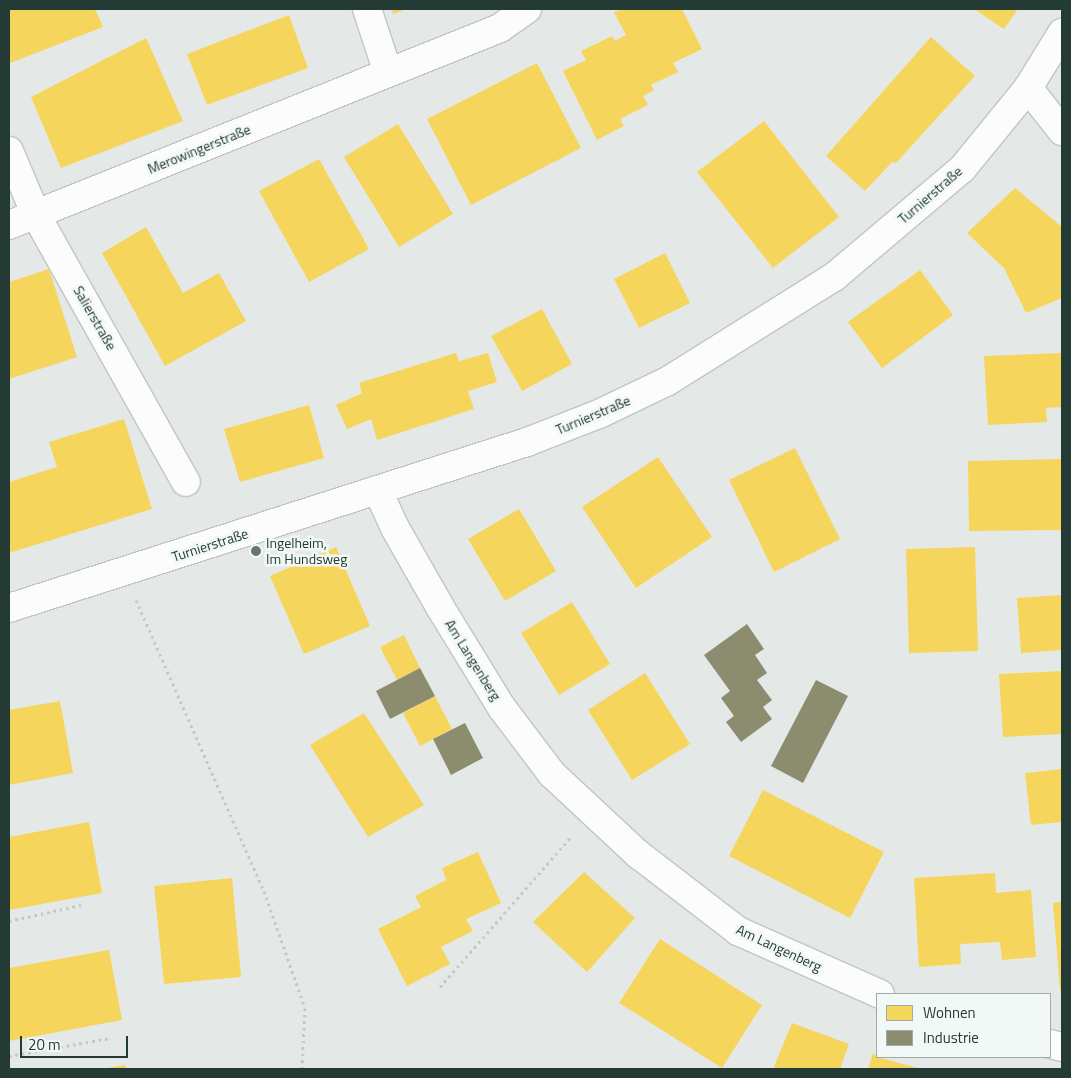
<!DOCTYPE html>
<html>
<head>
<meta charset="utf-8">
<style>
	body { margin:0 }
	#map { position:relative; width:1071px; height:1078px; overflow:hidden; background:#e4e9e7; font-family:"Titillium Web",sans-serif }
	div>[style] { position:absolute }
	.homes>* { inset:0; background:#f6d55c }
	.industry>* { inset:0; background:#8c8c6e }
	.path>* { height:3px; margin-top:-1.5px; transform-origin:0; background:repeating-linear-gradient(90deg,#c1c9c5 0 2.5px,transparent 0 6.5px) }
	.roads { filter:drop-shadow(1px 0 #c1c6c4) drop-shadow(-1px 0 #c1c6c4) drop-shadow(0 1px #c1c6c4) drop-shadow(0 -1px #c1c6c4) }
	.minor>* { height:28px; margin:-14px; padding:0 14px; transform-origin:14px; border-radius:14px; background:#fbfcfb }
	.secondary>* { height:28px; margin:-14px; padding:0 14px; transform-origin:14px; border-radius:14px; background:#fbfcfb }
	.dots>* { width:14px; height:14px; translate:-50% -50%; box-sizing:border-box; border:2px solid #f2f8f5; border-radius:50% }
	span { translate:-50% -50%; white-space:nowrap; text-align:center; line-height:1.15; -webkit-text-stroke:5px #f2f8f5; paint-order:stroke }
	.street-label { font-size:14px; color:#243a35 }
	.poi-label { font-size:14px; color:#243a35 }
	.left { translate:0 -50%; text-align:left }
	.frame { position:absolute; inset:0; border:10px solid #243a35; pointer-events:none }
	.legend { position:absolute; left:876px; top:993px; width:175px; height:65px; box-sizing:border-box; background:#f2f8f5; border:1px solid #a0aca8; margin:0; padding:6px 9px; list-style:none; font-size:15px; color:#243a35 }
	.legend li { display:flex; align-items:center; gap:10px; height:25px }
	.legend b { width:25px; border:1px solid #a0aca8 }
	.scale { position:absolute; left:20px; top:1036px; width:108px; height:22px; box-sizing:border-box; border:2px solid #243a35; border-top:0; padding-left:6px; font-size:15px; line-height:18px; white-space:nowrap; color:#243a35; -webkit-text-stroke:4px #f2f8f5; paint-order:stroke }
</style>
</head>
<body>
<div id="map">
	<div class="homes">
		<div style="clip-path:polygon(9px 9px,95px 9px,103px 27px,10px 63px)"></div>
		<div style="clip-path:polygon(392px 9px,407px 9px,393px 14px)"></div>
		<div style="clip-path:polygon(622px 9px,682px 9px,702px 49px,673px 63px,678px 72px,651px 85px,654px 90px,643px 96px,648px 105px,620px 119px,624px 126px,597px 140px,563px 71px,586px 60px,581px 51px,612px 36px,615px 41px,626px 35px,614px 12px)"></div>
		<div style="clip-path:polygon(974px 9px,1018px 9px,1004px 29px)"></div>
		<div style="clip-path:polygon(289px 15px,308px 68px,207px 105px,187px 54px)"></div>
		<div style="clip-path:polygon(931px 37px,975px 76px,896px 163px,892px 162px,865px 191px,826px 156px)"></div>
		<div style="clip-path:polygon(146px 38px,183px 121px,61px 168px,31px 97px)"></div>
		<div style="clip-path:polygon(537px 63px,581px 148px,471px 205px,427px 119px)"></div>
		<div style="clip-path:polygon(764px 121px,839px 217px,773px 268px,697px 172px)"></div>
		<div style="clip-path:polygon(398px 124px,453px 214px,399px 247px,344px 157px)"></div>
		<div style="clip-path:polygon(319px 159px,369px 249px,309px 282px,259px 191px)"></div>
		<div style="clip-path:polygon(1015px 188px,1062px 227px,1062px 298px,1026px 313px,1004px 268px,967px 233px)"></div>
		<div style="clip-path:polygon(146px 227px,183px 293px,219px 273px,246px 321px,165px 366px,102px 253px)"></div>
		<div style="clip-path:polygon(665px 253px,690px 303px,639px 328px,614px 279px)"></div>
		<div style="clip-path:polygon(49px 269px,77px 357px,9px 379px,9px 282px)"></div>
		<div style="clip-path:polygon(920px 270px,953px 315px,882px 368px,848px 322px)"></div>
		<div style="clip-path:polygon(542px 309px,572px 364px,522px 391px,491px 336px)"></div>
		<div style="clip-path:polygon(456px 353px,459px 361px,488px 353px,497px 382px,468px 391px,474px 409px,377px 440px,371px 419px,347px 429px,336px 405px,362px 393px,359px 383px)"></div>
		<div style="clip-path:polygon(1062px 353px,1062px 407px,1046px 408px,1047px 422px,988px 425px,984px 356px)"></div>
		<div style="clip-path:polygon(309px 405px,324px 458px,240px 482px,224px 429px)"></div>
		<div style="clip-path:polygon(124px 419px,152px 509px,9px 553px,9px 482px,57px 467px,49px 442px)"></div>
		<div style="clip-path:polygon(795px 448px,840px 539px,774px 572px,729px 480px)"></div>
		<div style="clip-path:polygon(658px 457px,712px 537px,636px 588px,582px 507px)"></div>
		<div style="clip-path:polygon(1062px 459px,1062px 530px,969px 531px,968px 461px)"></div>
		<div style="clip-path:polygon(519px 509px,556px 571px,505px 601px,468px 539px)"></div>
		<div style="clip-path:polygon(336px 547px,370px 626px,304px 654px,270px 576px)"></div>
		<div style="clip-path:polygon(975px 547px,978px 651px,909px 653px,906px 549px)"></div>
		<div style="clip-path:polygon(1062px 595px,1062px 650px,1021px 653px,1017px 598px)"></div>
		<div style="clip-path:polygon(572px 602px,610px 664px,559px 695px,521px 633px)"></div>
		<div style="clip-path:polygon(404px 635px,420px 668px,397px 680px,380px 647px)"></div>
		<div style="clip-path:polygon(1062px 671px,1062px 734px,1003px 737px,999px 674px)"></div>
		<div style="clip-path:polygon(645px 673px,690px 744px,632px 780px,588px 710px)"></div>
		<div style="clip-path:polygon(435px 696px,452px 729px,420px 746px,403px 713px)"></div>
		<div style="clip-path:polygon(60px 701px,73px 773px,9px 785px,9px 710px)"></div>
		<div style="clip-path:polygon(364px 713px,424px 805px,368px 837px,310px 745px)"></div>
		<div style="clip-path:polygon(1062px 769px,1062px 822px,1031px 825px,1025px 773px)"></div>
		<div style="clip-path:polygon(763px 790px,884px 852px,850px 918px,729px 856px)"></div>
		<div style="clip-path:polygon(89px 822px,102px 893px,9px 910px,9px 837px)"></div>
		<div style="clip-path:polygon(478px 852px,501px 903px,466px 919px,473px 931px,441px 947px,450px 964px,407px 986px,378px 929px,421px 907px,415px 896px,446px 880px,442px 868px)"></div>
		<div style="clip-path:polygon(584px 872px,635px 918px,587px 972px,533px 922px)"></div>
		<div style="clip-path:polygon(995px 873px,996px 893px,1031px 890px,1036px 957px,1002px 960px,1000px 942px,960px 944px,961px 964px,919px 967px,914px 878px)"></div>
		<div style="clip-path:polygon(232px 878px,241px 977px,164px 984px,154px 886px)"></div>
		<div style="clip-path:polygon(1062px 902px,1062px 990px,1060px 990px,1053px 903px)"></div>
		<div style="clip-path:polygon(660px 939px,762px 1005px,722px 1068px,619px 1003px)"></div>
		<div style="clip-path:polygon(109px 950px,122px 1020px,9px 1041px,9px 968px)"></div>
		<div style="clip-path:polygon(792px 1023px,849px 1044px,840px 1069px,773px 1069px)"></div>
		<div style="clip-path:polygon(873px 1053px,877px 1057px,921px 1069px,868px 1069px)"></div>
		<div style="clip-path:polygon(125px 1065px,126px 1069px,107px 1069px,107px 1068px)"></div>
	</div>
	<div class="industry">
		<div style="clip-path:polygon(747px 624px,764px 649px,755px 655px,767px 673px,757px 680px,772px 700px,763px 707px,772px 719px,741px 742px,726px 722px,734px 716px,721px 698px,730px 691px,704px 655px)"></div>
		<div style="clip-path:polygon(420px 668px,435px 696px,390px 719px,376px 691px)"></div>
		<div style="clip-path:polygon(816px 680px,848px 696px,803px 783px,771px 766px)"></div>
		<div style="clip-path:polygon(465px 723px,483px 758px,451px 775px,433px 739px)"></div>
	</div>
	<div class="path">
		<div style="left:136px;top:600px;width:318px;rotate:66.3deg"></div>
		<div style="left:264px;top:891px;width:124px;rotate:70.7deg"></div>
		<div style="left:305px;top:1008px;width:60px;rotate:92.9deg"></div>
		<div style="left:9px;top:921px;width:78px;rotate:-12.6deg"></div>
		<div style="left:440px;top:987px;width:199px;rotate:-48.9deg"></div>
		<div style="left:9px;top:1056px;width:103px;rotate:-10.1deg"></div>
	</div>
	<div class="roads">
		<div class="minor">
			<div style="left:367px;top:9px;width:67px;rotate:71.8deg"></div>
			<div style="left:1028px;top:88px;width:55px;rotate:51.7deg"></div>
			<div style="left:9px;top:151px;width:69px;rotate:67.1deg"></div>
			<div style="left:36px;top:215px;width:306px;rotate:60.7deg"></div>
			<div style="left:9px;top:225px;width:529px;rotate:-21.86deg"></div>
			<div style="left:500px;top:28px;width:33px;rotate:-35deg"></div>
			<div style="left:378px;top:491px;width:41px;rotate:65.3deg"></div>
			<div style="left:395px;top:528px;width:91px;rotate:60.3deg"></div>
			<div style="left:440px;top:607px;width:119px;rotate:58.5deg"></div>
			<div style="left:502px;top:708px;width:83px;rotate:52.9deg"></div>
			<div style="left:552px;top:774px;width:119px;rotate:43deg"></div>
			<div style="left:639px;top:855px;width:125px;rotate:37.5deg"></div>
			<div style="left:738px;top:931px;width:155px;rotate:23.9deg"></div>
			<div style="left:1050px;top:1044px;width:12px;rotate:14deg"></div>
		</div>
		<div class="secondary">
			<div style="left:9px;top:608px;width:544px;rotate:-17.77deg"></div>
			<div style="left:527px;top:442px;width:77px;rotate:-21.3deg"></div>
			<div style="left:599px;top:414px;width:76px;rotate:-25.6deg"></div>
			<div style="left:668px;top:381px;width:196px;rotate:-32.1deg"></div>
			<div style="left:834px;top:277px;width:167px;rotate:-40.2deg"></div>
			<div style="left:962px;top:169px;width:104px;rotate:-50.8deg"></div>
			<div style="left:1028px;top:88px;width:65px;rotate:-58.3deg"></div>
		</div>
	</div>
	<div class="dots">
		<div style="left:256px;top:551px;background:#677773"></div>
	</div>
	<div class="street-label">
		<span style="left:199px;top:149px;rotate:-22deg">Merowingerstraße</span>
		<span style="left:930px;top:195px;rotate:-41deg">Turnierstraße</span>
		<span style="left:95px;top:318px;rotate:60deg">Salierstraße</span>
		<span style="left:593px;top:415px;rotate:-23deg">Turnierstraße</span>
		<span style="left:210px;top:545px;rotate:-18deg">Turnierstraße</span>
		<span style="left:473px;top:660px;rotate:58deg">Am Langenberg</span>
		<span style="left:779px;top:948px;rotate:25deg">Am Langenberg</span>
	</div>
	<div class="poi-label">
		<span class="left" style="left:266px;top:551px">Ingelheim,<br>Im Hundsweg</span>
	</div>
	<div class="frame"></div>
	<ul class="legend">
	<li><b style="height:14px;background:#f6d55c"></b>Wohnen</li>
	<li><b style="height:14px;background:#8c8c6e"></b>Industrie</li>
	</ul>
	<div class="scale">20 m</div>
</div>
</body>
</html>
